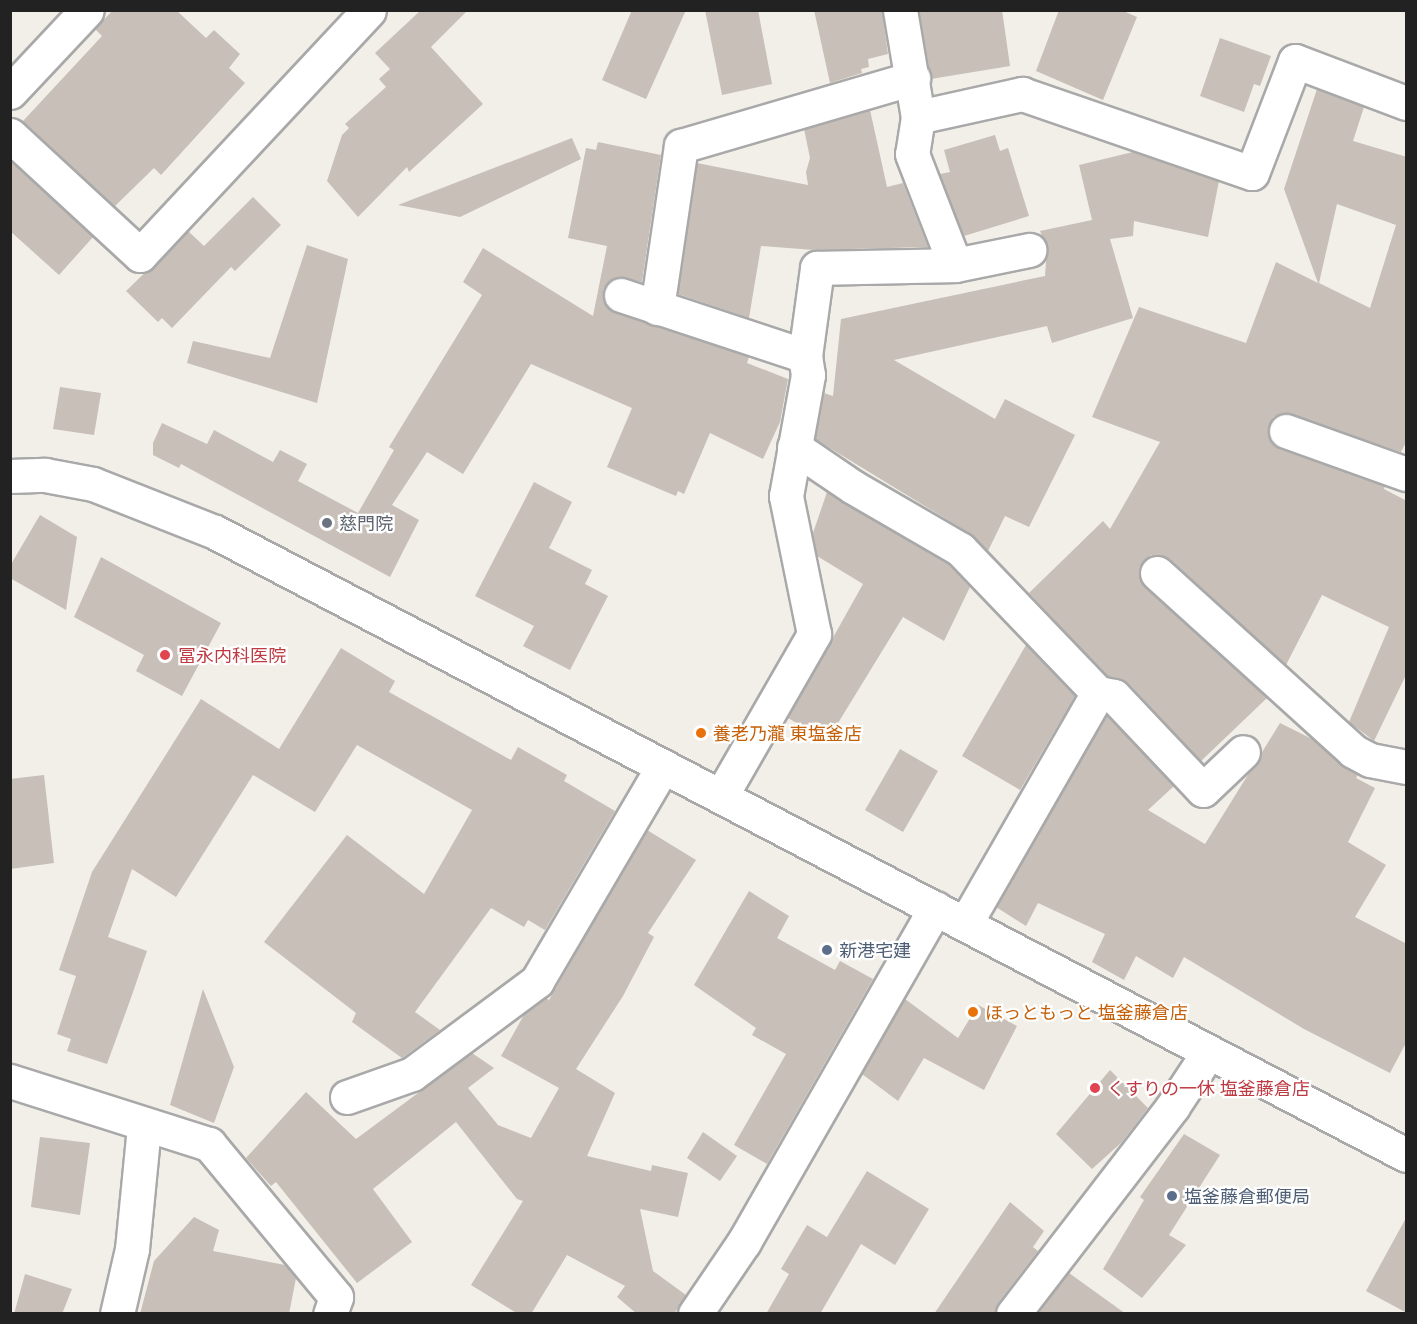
<!DOCTYPE html>
<html>
<head>
<meta charset="utf-8">
<style>
	body { margin:0 }
	#map { position:relative; width:1417px; height:1324px; overflow:hidden; background:#f2efe9; font-family:"Open Sans","Noto Sans JP",sans-serif }
	div>[style] { position:absolute }
	.building>* { inset:0; background:#c7bfb8 }
	.roads { filter:drop-shadow(2px 0 #a9a9a9) drop-shadow(-2px 0 #a9a9a9) drop-shadow(0 2px #a9a9a9) drop-shadow(0 -2px #a9a9a9) }
	.minor>* { height:33px; margin:-16.5px; padding:0 16.5px; transform-origin:16.5px; border-radius:16.5px; background:#fff }
	.tertiary>* { height:33px; margin:-16.5px; padding:0 16.5px; transform-origin:16.5px; border-radius:16.5px; background:#fff }
	.dots>* { width:16px; height:16px; translate:-50% -50%; box-sizing:border-box; border:3px solid #fff; border-radius:50% }
	span { translate:-50% -50%; white-space:nowrap; text-align:center; line-height:1.15; -webkit-text-stroke:4.5px #fff; paint-order:stroke }
	.worship-label { font-size:18px; color:#5b616d }
	.left { translate:0 -50%; text-align:left }
	.health-label { font-size:18px; color:#be3a42 }
	.food-label { font-size:18px; color:#c56008 }
	.service-label { font-size:18px; color:#4e5e75 }
	.frame { position:absolute; inset:0; border:12px solid #222; pointer-events:none }
</style>
</head>
<body>
<div id="map">
	<div class="building">
		<div style="clip-path:polygon(113px 10px,176px 10px,206px 38px,214px 30px,240px 54px,229px 68px,245px 83px,161px 175px,154px 168px,115px 206px,23px 121px,102px 36px,95px 29px)"></div>
		<div style="clip-path:polygon(421px 10px,468px 10px,431px 47px,483px 104px,409px 172px,407px 167px,358px 217px,327px 181px,342px 135px,349px 128px,345px 124px,386px 87px,379px 79px,390px 69px,375px 53px)"></div>
		<div style="clip-path:polygon(632px 10px,686px 10px,646px 99px,602px 80px)"></div>
		<div style="clip-path:polygon(705px 10px,758px 10px,772px 84px,722px 95px)"></div>
		<div style="clip-path:polygon(814px 10px,882px 10px,888px 54px,868px 59px,869px 67px,861px 69px,862px 73px,830px 83px)"></div>
		<div style="clip-path:polygon(919px 10px,1002px 10px,1010px 66px,931px 79px)"></div>
		<div style="clip-path:polygon(1059px 10px,1121px 10px,1137px 17px,1103px 100px,1036px 71px)"></div>
		<div style="clip-path:polygon(1220px 38px,1271px 56px,1260px 86px,1254px 84px,1244px 112px,1200px 96px)"></div>
		<div style="clip-path:polygon(evenodd,1317px 89px,1364px 107px,1353px 141px,1407px 157px,1407px 440px,1401px 452px,1283px 413px,1273px 417px,1268px 434px,1280px 449px,1385px 486px,1384px 489px,1407px 501px,1407px 673px,1374px 741px,1349px 722px,1389px 627px,1322px 595px,1286px 665px,1170px 559px,1151px 555px,1139px 568px,1144px 586px,1267px 698px,1201px 761px,1128px 683px,1107px 676px,1029px 593px,1103px 521px,1110px 529px,1160px 442px,1092px 417px,1139px 307px,1246px 343px,1276px 262px,1318px 283px,1284px 189px,1317px 89px,1337px 204px,1396px 225px,1370px 308px,1319px 283px,1337px 204px)"></div>
		<div style="clip-path:polygon(870px 110px,887px 187px,903px 183px,928px 247px,814px 250px,761px 246px,749px 318px,678px 294px,697px 163px,808px 185px,806px 172px,810px 158px,804px 129px)"></div>
		<div style="clip-path:polygon(995px 135px,1000px 151px,1008px 148px,1029px 216px,964px 236px,940px 174px,950px 172px,944px 150px)"></div>
		<div style="clip-path:polygon(572px 138px,581px 159px,460px 217px,398px 205px)"></div>
		<div style="clip-path:polygon(598px 142px,661px 155px,642px 282px,618px 277px,609px 281px,603px 290px,607px 307px,749px 357px,747px 363px,788px 379px,780px 422px,763px 459px,710px 433px,684px 494px,678px 491px,676px 496px,607px 467px,632px 408px,531px 364px,463px 474px,427px 452px,392px 505px,419px 520px,390px 577px,181px 464px,179px 468px,153px 455px,153px 443px,162px 423px,207px 444px,214px 430px,273px 462px,280px 450px,307px 464px,298px 481px,358px 513px,394px 450px,389px 447px,482px 295px,463px 282px,483px 248px,593px 316px,607px 246px,568px 238px,586px 148px,596px 150px)"></div>
		<div style="clip-path:polygon(1133px 152px,1219px 181px,1208px 237px,1134px 221px,1133px 236px,1110px 239px,1133px 318px,1052px 343px,1047px 326px,894px 360px,995px 419px,1005px 399px,1075px 435px,1029px 527px,1005px 516px,988px 551px,969px 533px,815px 439px,824px 393px,833px 396px,841px 319px,1045px 276px,1047px 247px,1040px 231px,1092px 220px,1079px 165px)"></div>
		<div style="clip-path:polygon(10px 161px,93px 237px,59px 275px,10px 231px)"></div>
		<div style="clip-path:polygon(253px 197px,281px 225px,235px 271px,231px 267px,172px 328px,162px 318px,158px 322px,126px 291px,188px 231px,204px 246px)"></div>
		<div style="clip-path:polygon(307px 245px,348px 259px,317px 403px,187px 363px,193px 341px,270px 358px)"></div>
		<div style="clip-path:polygon(60px 387px,101px 393px,94px 435px,53px 429px)"></div>
		<div style="clip-path:polygon(534px 482px,572px 502px,549px 548px,592px 570px,585px 584px,608px 596px,570px 670px,523px 646px,534px 626px,475px 596px)"></div>
		<div style="clip-path:polygon(827px 492px,948px 564px,970px 587px,944px 641px,903px 617px,827px 741px,788px 718px,863px 584px,817px 556px,813px 533px)"></div>
		<div style="clip-path:polygon(40px 515px,77px 537px,66px 610px,10px 578px,10px 566px)"></div>
		<div style="clip-path:polygon(101px 557px,221px 623px,182px 696px,136px 671px,144px 655px,74px 617px)"></div>
		<div style="clip-path:polygon(1026px 645px,1075px 696px,1020px 790px,962px 756px)"></div>
		<div style="clip-path:polygon(341px 648px,395px 681px,389px 692px,511px 760px,518px 747px,567px 775px,564px 781px,615px 811px,545px 930px,528px 920px,524px 927px,491px 908px,415px 1012px,440px 1030px,402px 1058px,352px 1022px,356px 1013px,264px 942px,347px 835px,424px 894px,472px 810px,357px 745px,315px 812px,253px 775px,176px 897px,132px 869px,108px 937px,147px 951px,132px 995px,107px 1064px,67px 1051px,71px 1039px,57px 1034px,76px 976px,59px 970px,92px 872px,201px 699px,279px 749px)"></div>
		<div style="clip-path:polygon(1107px 716px,1174px 786px,1148px 810px,1205px 844px,1280px 723px,1312px 739px,1358px 775px,1356px 778px,1375px 788px,1348px 842px,1386px 865px,1355px 917px,1407px 944px,1407px 1041px,1390px 1073px,1304px 1029px,1184px 957px,1173px 978px,1136px 956px,1124px 980px,1092px 962px,1105px 934px,1038px 903px,1026px 926px,996px 907px)"></div>
		<div style="clip-path:polygon(900px 749px,938px 771px,903px 832px,865px 810px)"></div>
		<div style="clip-path:polygon(44px 775px,54px 863px,10px 869px,10px 779px)"></div>
		<div style="clip-path:polygon(647px 830px,696px 860px,648px 933px,654px 937px,623px 996px,576px 1069px,615px 1093px,587px 1156px,651px 1171px,652px 1165px,688px 1173px,678px 1217px,640px 1209px,653px 1271px,686px 1295px,674px 1314px,637px 1314px,617px 1297px,625px 1286px,567px 1255px,531px 1314px,518px 1314px,471px 1285px,523px 1201px,517px 1199px,456px 1122px,373px 1189px,412px 1242px,357px 1283px,276px 1182px,271px 1186px,246px 1158px,306px 1092px,356px 1139px,472px 1053px,494px 1068px,468px 1088px,498px 1125px,531px 1138px,559px 1088px,501px 1056px,525px 1013px,546px 998px,549px 1000px)"></div>
		<div style="clip-path:polygon(749px 891px,789px 916px,777px 938px,835px 970px,840px 961px,873px 979px,767px 1164px,734px 1145px,786px 1054px,752px 1035px,756px 1028px,694px 985px)"></div>
		<div style="clip-path:polygon(203px 989px,234px 1067px,214px 1123px,170px 1105px)"></div>
		<div style="clip-path:polygon(905px 999px,958px 1038px,978px 1005px,1017px 1026px,984px 1090px,924px 1058px,898px 1101px,862px 1074px)"></div>
		<div style="clip-path:polygon(1110px 1070px,1148px 1108px,1121px 1143px,1092px 1169px,1056px 1134px)"></div>
		<div style="clip-path:polygon(703px 1132px,737px 1156px,720px 1181px,687px 1158px)"></div>
		<div style="clip-path:polygon(1184px 1134px,1220px 1155px,1169px 1235px,1186px 1245px,1142px 1298px,1103px 1269px,1144px 1200px,1140px 1197px)"></div>
		<div style="clip-path:polygon(40px 1137px,90px 1143px,80px 1215px,31px 1207px)"></div>
		<div style="clip-path:polygon(867px 1171px,929px 1209px,895px 1265px,861px 1244px,820px 1314px,766px 1314px,789px 1274px,781px 1269px,807px 1225px,827px 1237px)"></div>
		<div style="clip-path:polygon(1010px 1202px,1044px 1231px,1033px 1247px,1038px 1251px,998px 1303px,995px 1314px,934px 1314px)"></div>
		<div style="clip-path:polygon(1407px 1216px,1407px 1313px,1366px 1291px)"></div>
		<div style="clip-path:polygon(194px 1217px,219px 1230px,213px 1251px,285px 1265px,296px 1278px,289px 1314px,140px 1314px,154px 1261px)"></div>
		<div style="clip-path:polygon(1069px 1273px,1126px 1314px,1037px 1314px)"></div>
		<div style="clip-path:polygon(25px 1274px,72px 1289px,62px 1314px,14px 1314px)"></div>
	</div>
	<div class="roads">
		<div class="minor">
			<div style="left:900px;top:10px;width:109px;rotate:80.5deg"></div>
			<div style="left:918px;top:117px;width:107px;rotate:-12.5deg"></div>
			<div style="left:1022px;top:94px;width:243px;rotate:19deg"></div>
			<div style="left:1252px;top:173px;width:120px;rotate:-69deg"></div>
			<div style="left:1295px;top:61px;width:119px;rotate:20.7deg"></div>
			<div style="left:10px;top:92px;width:112px;rotate:-46.8deg"></div>
			<div style="left:918px;top:117px;width:37px;rotate:99deg"></div>
			<div style="left:912px;top:154px;width:119px;rotate:68.8deg"></div>
			<div style="left:955px;top:265px;width:76px;rotate:-11.5deg"></div>
			<div style="left:10px;top:135px;width:177px;rotate:42.7deg"></div>
			<div style="left:140px;top:255px;width:335px;rotate:-46.9deg"></div>
			<div style="left:621px;top:295px;width:194px;rotate:18.3deg"></div>
			<div style="left:657px;top:308px;width:164px;rotate:-81.6deg"></div>
			<div style="left:681px;top:146px;width:242px;rotate:-16.3deg"></div>
			<div style="left:1286px;top:431px;width:127px;rotate:19.7deg"></div>
			<div style="left:794px;top:447px;width:71px;rotate:34.1deg"></div>
			<div style="left:853px;top:487px;width:124px;rotate:30.1deg"></div>
			<div style="left:960px;top:549px;width:199px;rotate:46.2deg"></div>
			<div style="left:1098px;top:693px;width:16px;rotate:11deg"></div>
			<div style="left:1114px;top:696px;width:129px;rotate:46.6deg"></div>
			<div style="left:1203px;top:790px;width:55px;rotate:-43.5deg"></div>
			<div style="left:1157px;top:573px;width:265px;rotate:42.2deg"></div>
			<div style="left:1353px;top:751px;width:19px;rotate:28deg"></div>
			<div style="left:1370px;top:760px;width:37px;rotate:11deg"></div>
			<div style="left:721px;top:796px;width:187px;rotate:-60.1deg"></div>
			<div style="left:814px;top:634px;width:141px;rotate:-101.5deg"></div>
			<div style="left:786px;top:496px;width:123px;rotate:-79.7deg"></div>
			<div style="left:808px;top:375px;width:19px;rotate:-99deg"></div>
			<div style="left:805px;top:356px;width:89px;rotate:-82.2deg"></div>
			<div style="left:817px;top:268px;width:138px;rotate:-1.2deg"></div>
			<div style="left:965px;top:924px;width:267px;rotate:-60.1deg"></div>
			<div style="left:10px;top:1081px;width:209px;rotate:17.6deg"></div>
			<div style="left:209px;top:1144px;width:199px;rotate:50.3deg"></div>
			<div style="left:336px;top:1297px;width:18px;rotate:109deg"></div>
			<div style="left:347px;top:1097px;width:69px;rotate:-19.5deg"></div>
			<div style="left:412px;top:1074px;width:156px;rotate:-36.6deg"></div>
			<div style="left:537px;top:981px;width:249px;rotate:-59.6deg"></div>
			<div style="left:117px;top:1314px;width:67px;rotate:-77deg"></div>
			<div style="left:132px;top:1249px;width:124px;rotate:-84.4deg"></div>
			<div style="left:695px;top:1314px;width:87px;rotate:-55.8deg"></div>
			<div style="left:744px;top:1242px;width:385px;rotate:-60.2deg"></div>
			<div style="left:1013px;top:1314px;width:262px;rotate:-52.4deg"></div>
			<div style="left:1173px;top:1106px;width:64px;rotate:-56.6deg"></div>
		</div>
		<div class="tertiary">
			<div style="left:10px;top:476px;width:35px;rotate:-2deg"></div>
			<div style="left:45px;top:475px;width:49px;rotate:10.6deg"></div>
			<div style="left:93px;top:484px;width:131px;rotate:21.5deg"></div>
			<div style="left:215px;top:532px;width:1344px;rotate:27.61deg"></div>
		</div>
	</div>
	<div class="dots">
		<div style="left:327px;top:523px;background:#6b7280"></div>
		<div style="left:165px;top:655px;background:#e0444e"></div>
		<div style="left:701px;top:733px;background:#e8710a"></div>
		<div style="left:827px;top:950px;background:#5c6f8a"></div>
		<div style="left:973px;top:1012px;background:#e8710a"></div>
		<div style="left:1095px;top:1088px;background:#e0444e"></div>
		<div style="left:1172px;top:1196px;background:#5c6f8a"></div>
	</div>
	<div class="worship-label">
		<span class="left" style="left:339px;top:523px">慈門院</span>
	</div>
	<div class="health-label">
		<span class="left" style="left:178px;top:655px">冨永内科医院</span>
		<span class="left" style="left:1107px;top:1088px">くすりの一休 塩釜藤倉店</span>
	</div>
	<div class="food-label">
		<span class="left" style="left:713px;top:733px">養老乃瀧 東塩釜店</span>
		<span class="left" style="left:985px;top:1012px">ほっともっと 塩釜藤倉店</span>
	</div>
	<div class="service-label">
		<span class="left" style="left:839px;top:950px">新港宅建</span>
		<span class="left" style="left:1184px;top:1196px">塩釜藤倉郵便局</span>
	</div>
	<div class="frame"></div>
</div>
</body>
</html>
